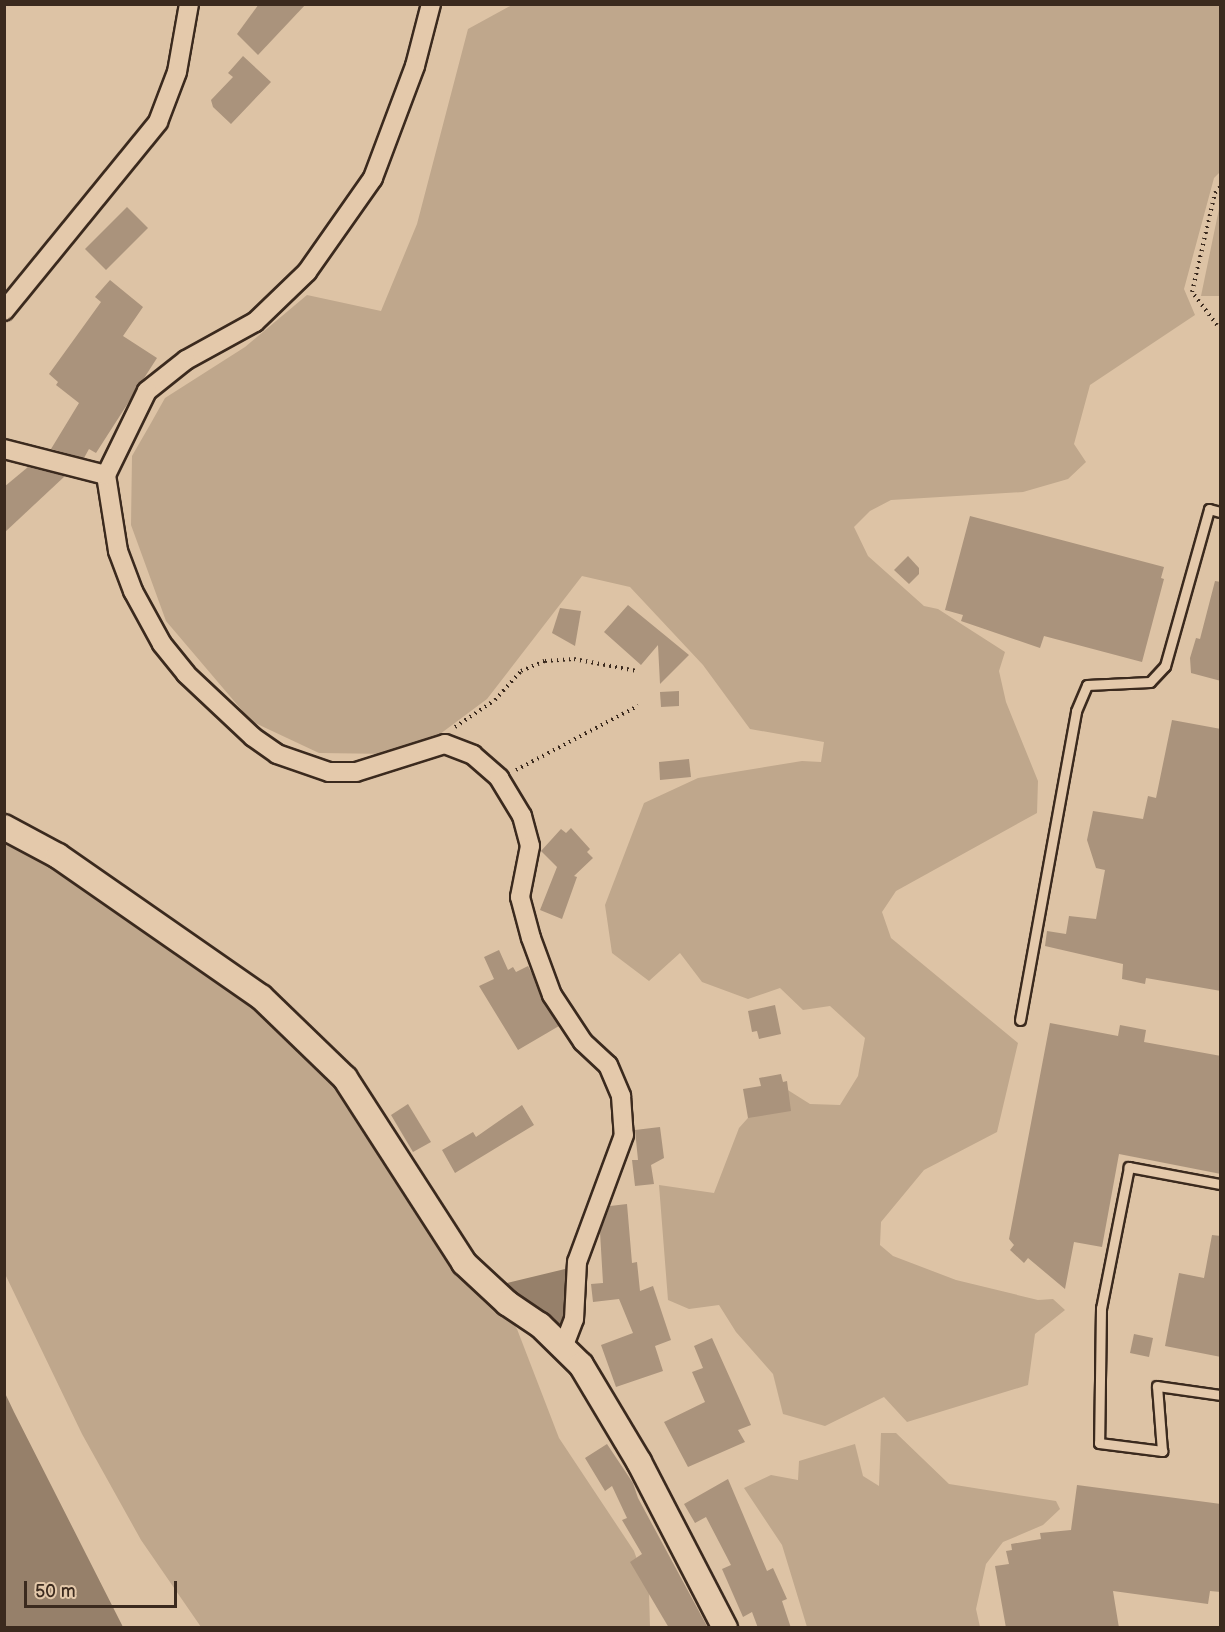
<!DOCTYPE html>
<html>
<head>
<meta charset="utf-8">
<style>
	body { margin:0 }
	#map { position:relative; width:1225px; height:1632px; overflow:hidden; background:#ddc3a5; font-family:"Balsamiq Sans",sans-serif }
	div>[style] { position:absolute }
	.green>* { inset:0; background:#bfa78c }
	.water>* { inset:0; background:#96806a }
	.building>* { inset:0; background:#aa937c }
	.path>* { height:4px; margin-top:-2px; transform-origin:0; background:repeating-linear-gradient(90deg,#3b2a1e 0 1.5px,transparent 0 6px) }
	.roads { filter:drop-shadow(2px 0 #3b2a1e) drop-shadow(-2px 0 #3b2a1e) drop-shadow(0 2px #3b2a1e) drop-shadow(0 -2px #3b2a1e) }
	.lane>* { height:9px; margin:-4.5px; padding:0 4.5px; transform-origin:4.5px; border-radius:4.5px; background:#e4c9ab }
	.street>* { height:18px; margin:-9px; padding:0 9px; transform-origin:9px; border-radius:9px; background:#e4c9ab }
	.secondary>* { height:24px; margin:-12px; padding:0 12px; transform-origin:12px; border-radius:12px; background:#e4c9ab }
	span { translate:-50% -50%; white-space:nowrap; text-align:center; line-height:1.15; -webkit-text-stroke:5px #e4c9ab; paint-order:stroke }
	.frame { position:absolute; inset:0; border:6px solid #3b2a1e; pointer-events:none }
	.scale { position:absolute; left:24px; top:1581px; width:153px; height:27px; box-sizing:border-box; border:3px solid #3b2a1e; border-top:0; padding-left:8px; font-size:18px; line-height:21px; white-space:nowrap; color:#3b2a1e; -webkit-text-stroke:4px #e4c9ab; paint-order:stroke }
</style>
</head>
<body>
<div id="map">
	<div class="green">
		<div style="clip-path:polygon(512px 5px,1220px 5px,1220px 172px,1214px 178px,1184px 289px,1195px 315px,1090px 385px,1074px 444px,1086px 462px,1068px 479px,1023px 492px,891px 500px,870px 511px,854px 527px,868px 556px,924px 606px,938px 609px,1005px 652px,999px 671px,1006px 702px,1038px 781px,1037px 813px,896px 891px,882px 912px,891px 938px,1018px 1043px,997px 1132px,924px 1170px,881px 1222px,880px 1245px,893px 1256px,956px 1280px,1038px 1300px,1053px 1299px,1065px 1310px,1035px 1334px,1028px 1385px,907px 1422px,884px 1397px,825px 1426px,783px 1414px,773px 1374px,736px 1332px,719px 1305px,689px 1309px,668px 1300px,659px 1185px,714px 1193px,739px 1128px,763px 1101px,783px 1087px,810px 1104px,840px 1105px,858px 1076px,865px 1038px,830px 1006px,803px 1010px,780px 988px,748px 999px,702px 982px,680px 953px,649px 981px,612px 953px,605px 905px,644px 803px,698px 778px,802px 761px,821px 762px,824px 742px,750px 729px,703px 665px,630px 587px,582px 576px,487px 699px,436px 737px,392px 754px,319px 753px,251px 721px,166px 621px,131px 525px,132px 456px,151px 423px,165px 398px,245px 347px,307px 295px,381px 311px,417px 224px,468px 29px)"></div>
		<div style="clip-path:polygon(1220px 204px,1220px 296px,1201px 296px)"></div>
		<div style="clip-path:polygon(4px 838px,57px 860px,249px 997px,342px 1093px,517px 1329px,559px 1438px,634px 1551px,649px 1593px,650px 1627px,201px 1627px,141px 1540px,82px 1434px,5px 1274px)"></div>
		<div style="clip-path:polygon(881px 1433px,896px 1433px,949px 1484px,1056px 1501px,1060px 1509px,1043px 1525px,1003px 1542px,986px 1564px,976px 1609px,980px 1627px,807px 1627px,782px 1545px,744px 1488px,771px 1475px,798px 1480px,799px 1461px,855px 1444px,863px 1476px,879px 1486px)"></div>
	</div>
	<div class="water">
		<div style="clip-path:polygon(565px 1269px,570px 1302px,559px 1331px,503px 1284px)"></div>
		<div style="clip-path:polygon(4px 1391px,14px 1412px,123px 1627px,5px 1627px)"></div>
	</div>
	<div class="building">
		<div style="clip-path:polygon(259px 4px,306px 4px,258px 55px,237px 34px)"></div>
		<div style="clip-path:polygon(243px 56px,271px 82px,231px 124px,213px 107px,211px 100px,233px 77px,228px 73px)"></div>
		<div style="clip-path:polygon(127px 207px,148px 228px,106px 270px,85px 249px)"></div>
		<div style="clip-path:polygon(110px 280px,143px 307px,123px 336px,157px 358px,96px 453px,89px 449px,84px 458px,51px 449px,79px 403px,56px 385px,58px 382px,49px 374px,101px 302px,95px 297px)"></div>
		<div style="clip-path:polygon(28px 467px,65px 476px,4px 533px,4px 487px)"></div>
		<div style="clip-path:polygon(970px 516px,1164px 567px,1161px 578px,1164px 579px,1142px 662px,1044px 636px,1040px 648px,961px 621px,963px 615px,945px 610px)"></div>
		<div style="clip-path:polygon(908px 556px,919px 568px,919px 574px,909px 584px,894px 570px)"></div>
		<div style="clip-path:polygon(1215px 581px,1221px 582px,1221px 681px,1191px 673px,1190px 658px,1196px 638px,1200px 639px)"></div>
		<div style="clip-path:polygon(628px 605px,689px 655px,660px 684px,658px 645px,641px 665px,604px 632px)"></div>
		<div style="clip-path:polygon(560px 608px,581px 611px,575px 646px,552px 633px)"></div>
		<div style="clip-path:polygon(679px 691px,679px 706px,661px 707px,660px 692px)"></div>
		<div style="clip-path:polygon(1172px 720px,1221px 729px,1221px 991px,1146px 978px,1145px 984px,1122px 979px,1123px 964px,1045px 946px,1047px 931px,1066px 934px,1069px 916px,1096px 919px,1105px 870px,1096px 868px,1087px 840px,1093px 811px,1143px 819px,1148px 796px,1156px 798px)"></div>
		<div style="clip-path:polygon(689px 759px,691px 777px,660px 780px,659px 762px)"></div>
		<div style="clip-path:polygon(571px 828px,590px 849px,587px 852px,593px 858px,574px 876px,577px 877px,562px 919px,540px 910px,557px 867px,541px 851px,561px 829px,566px 833px)"></div>
		<div style="clip-path:polygon(499px 950px,508px 970px,513px 967px,516px 972px,528px 966px,559px 1026px,518px 1050px,479px 986px,494px 979px,484px 957px)"></div>
		<div style="clip-path:polygon(775px 1005px,781px 1034px,759px 1039px,757px 1031px,752px 1032px,748px 1011px)"></div>
		<div style="clip-path:polygon(1050px 1023px,1118px 1036px,1120px 1025px,1146px 1030px,1144px 1042px,1221px 1056px,1221px 1174px,1119px 1154px,1102px 1247px,1074px 1242px,1065px 1289px,1028px 1258px,1024px 1263px,1010px 1250px,1014px 1245px,1009px 1239px)"></div>
		<div style="clip-path:polygon(781px 1074px,783px 1082px,787px 1081px,791px 1111px,748px 1118px,743px 1089px,761px 1086px,759px 1078px)"></div>
		<div style="clip-path:polygon(408px 1104px,431px 1142px,413px 1152px,391px 1115px)"></div>
		<div style="clip-path:polygon(522px 1105px,534px 1125px,455px 1173px,442px 1150px,473px 1132px,476px 1137px)"></div>
		<div style="clip-path:polygon(660px 1127px,664px 1158px,651px 1165px,654px 1184px,635px 1186px,632px 1160px,638px 1160px,635px 1130px)"></div>
		<div style="clip-path:polygon(627px 1204px,632px 1263px,637px 1262px,640px 1291px,653px 1286px,671px 1340px,655px 1346px,663px 1371px,616px 1387px,601px 1345px,633px 1333px,619px 1299px,593px 1302px,591px 1284px,603px 1283px,600px 1232px,610px 1206px)"></div>
		<div style="clip-path:polygon(1212px 1235px,1221px 1236px,1221px 1357px,1165px 1346px,1179px 1273px,1204px 1278px)"></div>
		<div style="clip-path:polygon(1134px 1334px,1153px 1338px,1149px 1357px,1130px 1353px)"></div>
		<div style="clip-path:polygon(712px 1338px,751px 1425px,738px 1430px,745px 1442px,688px 1467px,664px 1422px,705px 1402px,692px 1372px,703px 1368px,694px 1346px)"></div>
		<div style="clip-path:polygon(607px 1444px,633px 1483px,638px 1498px,708px 1628px,669px 1628px,630px 1562px,642px 1554px,622px 1520px,627px 1518px,612px 1486px,605px 1491px,585px 1458px)"></div>
		<div style="clip-path:polygon(728px 1479px,767px 1571px,773px 1568px,787px 1599px,782px 1601px,791px 1628px,758px 1628px,752px 1612px,743px 1617px,722px 1569px,731px 1565px,706px 1517px,695px 1523px,684px 1504px)"></div>
		<div style="clip-path:polygon(1077px 1485px,1221px 1504px,1221px 1592px,1210px 1591px,1208px 1604px,1113px 1591px,1119px 1628px,1006px 1628px,995px 1566px,1009px 1564px,1006px 1551px,1012px 1550px,1011px 1544px,1041px 1539px,1040px 1533px,1071px 1530px)"></div>
	</div>
	<div class="path">
		<div style="left:1217px;top:325px;width:41px;rotate:-127.1deg"></div>
		<div style="left:1192px;top:292px;width:102px;rotate:-76.9deg"></div>
		<div style="left:1215px;top:193px;width:8px;rotate:-50deg"></div>
		<div style="left:455px;top:727px;width:48px;rotate:-34deg"></div>
		<div style="left:495px;top:700px;width:39px;rotate:-48deg"></div>
		<div style="left:521px;top:671px;width:26px;rotate:-23deg"></div>
		<div style="left:545px;top:661px;width:29px;rotate:-4deg"></div>
		<div style="left:574px;top:659px;width:64px;rotate:10.8deg"></div>
		<div style="left:516px;top:770px;width:138px;rotate:-27.7deg"></div>
	</div>
	<div class="roads">
		<div class="lane">
			<div style="left:1020px;top:1020px;width:314px;rotate:-79.7deg"></div>
			<div style="left:1076px;top:711px;width:28px;rotate:-67deg"></div>
			<div style="left:1087px;top:685px;width:63px;rotate:-2.7deg"></div>
			<div style="left:1150px;top:682px;width:22px;rotate:-47deg"></div>
			<div style="left:1165px;top:666px;width:163px;rotate:-74.3deg"></div>
			<div style="left:1209px;top:509px;width:11px;rotate:15deg"></div>
			<div style="left:1220px;top:1184px;width:93px;rotate:-169.4deg"></div>
			<div style="left:1129px;top:1167px;width:144px;rotate:101.2deg"></div>
			<div style="left:1101px;top:1308px;width:135px;rotate:90.8deg"></div>
			<div style="left:1099px;top:1443px;width:64px;rotate:7.2deg"></div>
			<div style="left:1162px;top:1451px;width:65px;rotate:-94.4deg"></div>
			<div style="left:1157px;top:1386px;width:64px;rotate:8.1deg"></div>
		</div>
		<div class="street">
			<div style="left:431px;top:4px;width:64px;rotate:104.5deg"></div>
			<div style="left:415px;top:66px;width:120px;rotate:110.6deg"></div>
			<div style="left:373px;top:178px;width:115px;rotate:125.1deg"></div>
			<div style="left:307px;top:272px;width:72px;rotate:136.1deg"></div>
			<div style="left:255px;top:322px;width:79px;rotate:151.2deg"></div>
			<div style="left:186px;top:360px;width:50px;rotate:141.5deg"></div>
			<div style="left:147px;top:391px;width:93px;rotate:116deg"></div>
			<div style="left:106px;top:475px;width:77px;rotate:81deg"></div>
			<div style="left:118px;top:551px;width:43px;rotate:69.4deg"></div>
			<div style="left:133px;top:591px;width:60px;rotate:61.3deg"></div>
			<div style="left:162px;top:644px;width:38px;rotate:51deg"></div>
			<div style="left:186px;top:674px;width:92px;rotate:43.2deg"></div>
			<div style="left:253px;top:737px;width:29px;rotate:35deg"></div>
			<div style="left:277px;top:754px;width:55px;rotate:19.1deg"></div>
			<div style="left:329px;top:772px;width:27px"></div>
			<div style="left:356px;top:772px;width:93px;rotate:-17.5deg"></div>
			<div style="left:445px;top:744px;width:30px;rotate:21deg"></div>
			<div style="left:473px;top:755px;width:35px;rotate:41deg"></div>
			<div style="left:499px;top:778px;width:44px;rotate:58.8deg"></div>
			<div style="left:522px;top:816px;width:31px;rotate:75deg"></div>
			<div style="left:530px;top:846px;width:52px;rotate:101.1deg"></div>
			<div style="left:520px;top:897px;width:42px;rotate:75deg"></div>
			<div style="left:531px;top:938px;width:61px;rotate:69.8deg"></div>
			<div style="left:552px;top:995px;width:56px;rotate:56.6deg"></div>
			<div style="left:583px;top:1042px;width:34px;rotate:43deg"></div>
			<div style="left:608px;top:1065px;width:34px;rotate:67deg"></div>
			<div style="left:621px;top:1096px;width:39px;rotate:86deg"></div>
			<div style="left:624px;top:1135px;width:135px;rotate:110.3deg"></div>
			<div style="left:577px;top:1262px;width:57px;rotate:93deg"></div>
			<div style="left:574px;top:1319px;width:30px;rotate:111deg"></div>
			<div style="left:4px;top:311px;width:244px;rotate:-50.8deg"></div>
			<div style="left:158px;top:122px;width:53px;rotate:-69.2deg"></div>
			<div style="left:177px;top:72px;width:69px;rotate:-80deg"></div>
			<div style="left:4px;top:449px;width:105px;rotate:14.3deg"></div>
		</div>
		<div class="secondary">
			<div style="left:4px;top:827px;width:61px;rotate:28.2deg"></div>
			<div style="left:58px;top:856px;width:247px;rotate:34.8deg"></div>
			<div style="left:261px;top:997px;width:117px;rotate:44deg"></div>
			<div style="left:345px;top:1078px;width:220px;rotate:57.2deg"></div>
			<div style="left:464px;top:1263px;width:59px;rotate:42.9deg"></div>
			<div style="left:507px;top:1303px;width:40px;rotate:34deg"></div>
			<div style="left:540px;top:1325px;width:57px;rotate:44.3deg"></div>
			<div style="left:581px;top:1365px;width:113px;rotate:59.1deg"></div>
			<div style="left:639px;top:1462px;width:187px;rotate:62.6deg"></div>
		</div>
	</div>
	<div class="frame"></div>
	<div class="scale">50 m</div>
</div>
</body>
</html>
